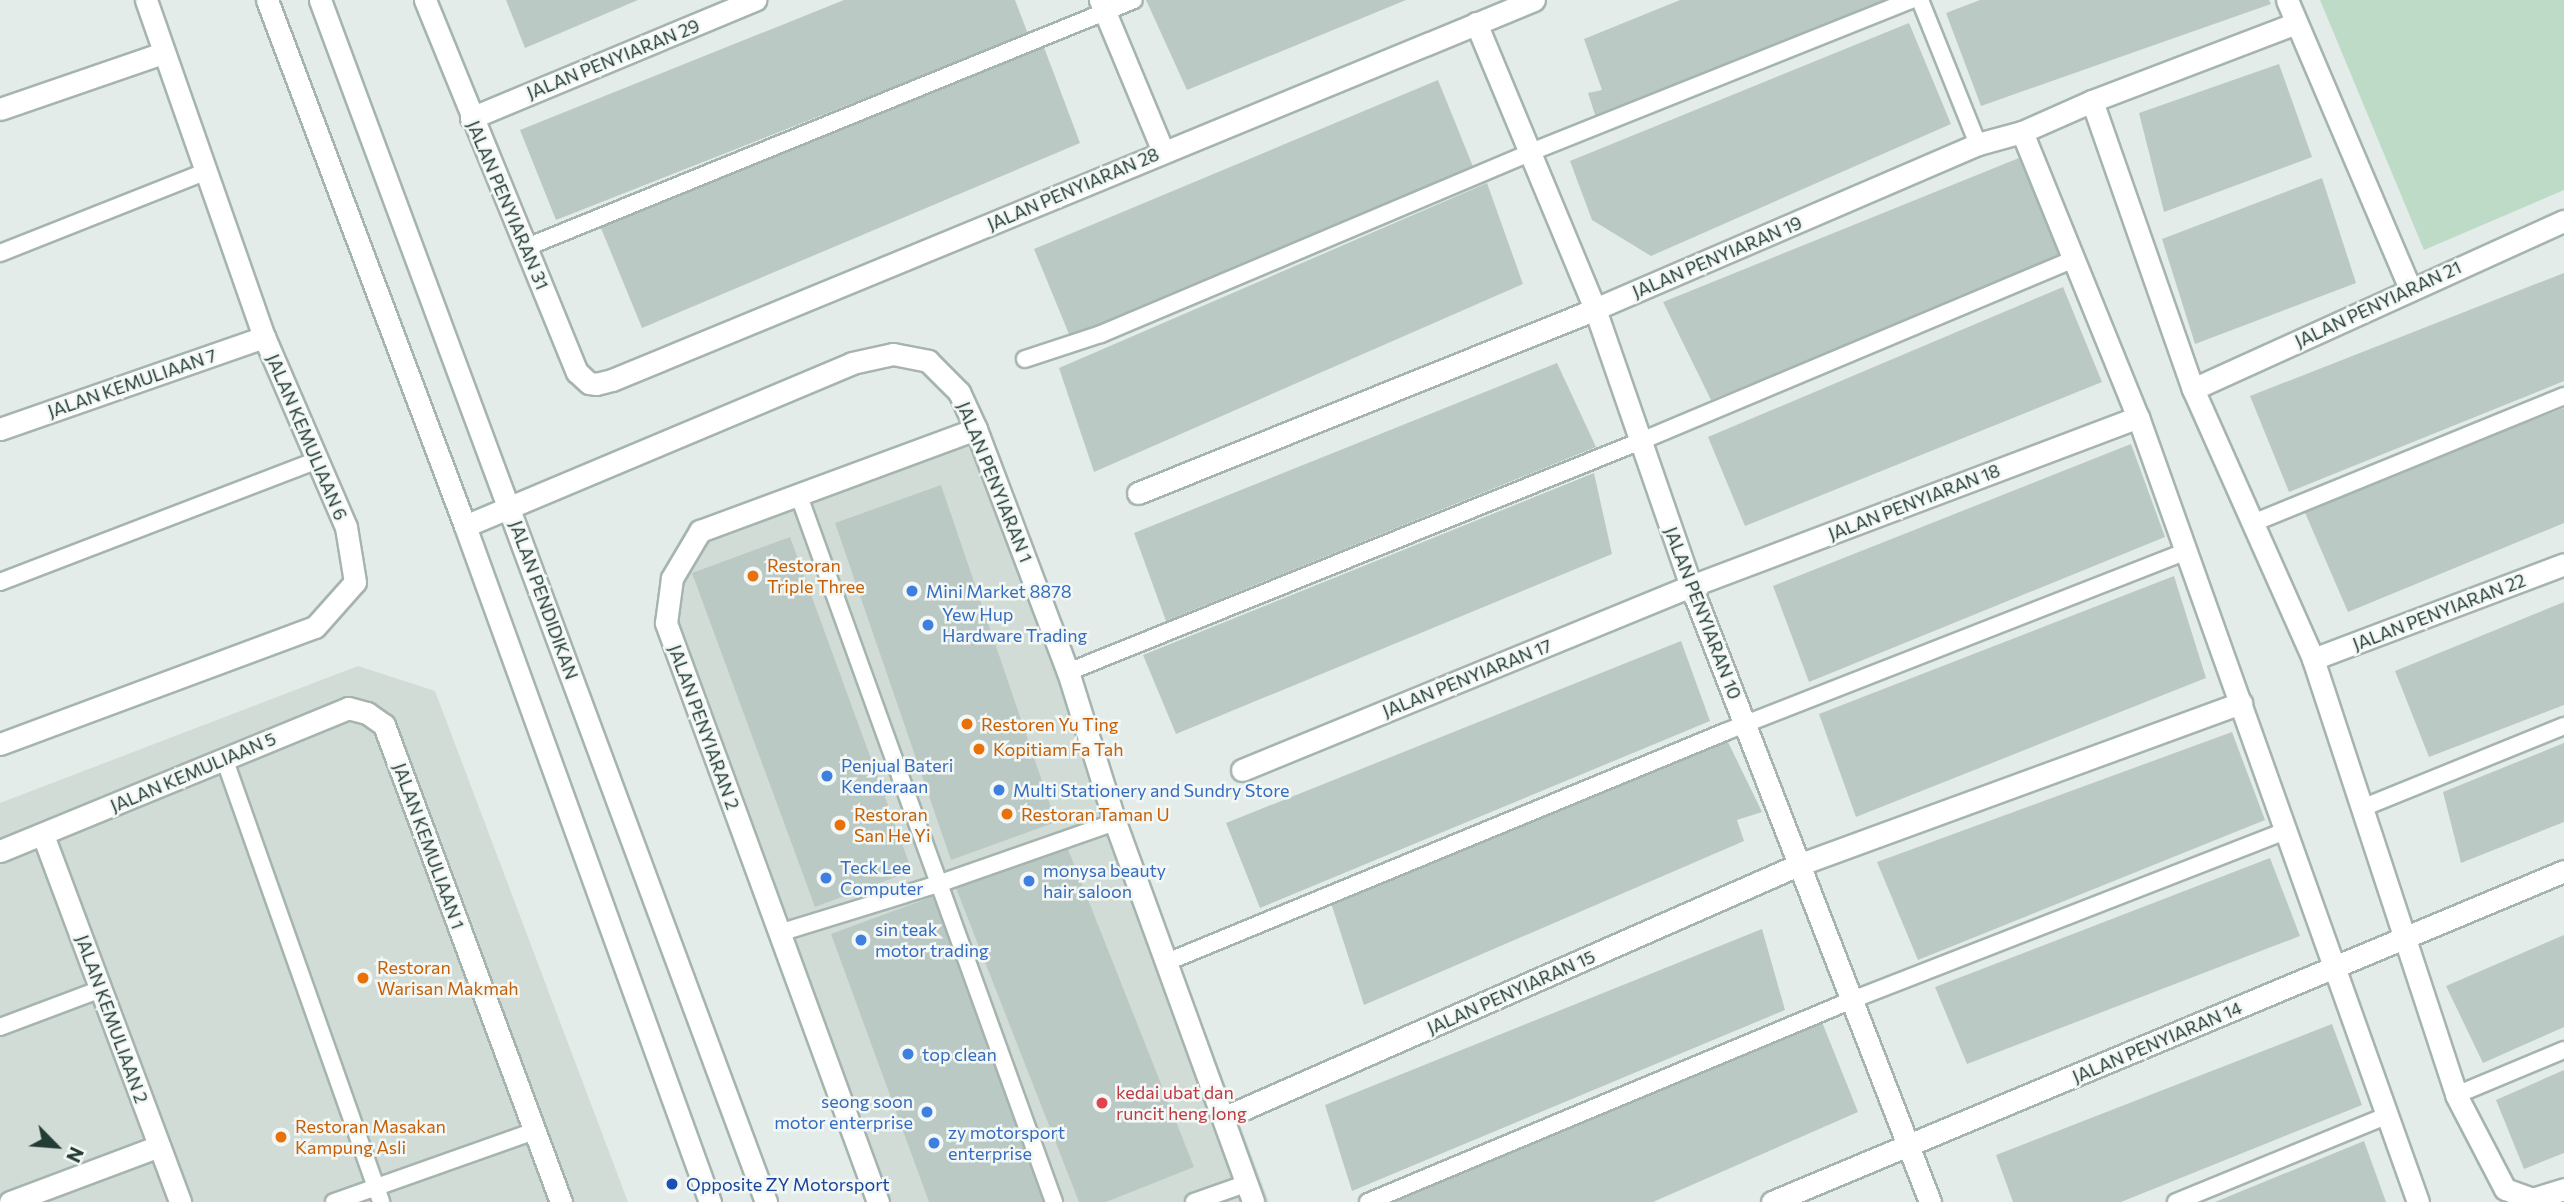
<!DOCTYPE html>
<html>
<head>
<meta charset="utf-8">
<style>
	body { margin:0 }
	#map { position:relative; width:2564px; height:1202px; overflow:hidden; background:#e3ece8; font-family:Commissioner,sans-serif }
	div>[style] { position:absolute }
	.built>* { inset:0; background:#d1dcd7 }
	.green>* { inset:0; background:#bddbc6 }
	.building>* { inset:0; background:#bbc9c4 }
	.roads { filter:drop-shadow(2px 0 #a6b4af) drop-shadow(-2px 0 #a6b4af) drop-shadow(0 2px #a6b4af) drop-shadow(0 -2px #a6b4af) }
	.lane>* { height:16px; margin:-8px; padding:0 8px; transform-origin:8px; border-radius:8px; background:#fff }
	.street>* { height:21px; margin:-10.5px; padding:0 10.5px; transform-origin:10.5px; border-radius:10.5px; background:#fff }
	.secondary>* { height:21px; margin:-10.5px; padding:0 10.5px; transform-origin:10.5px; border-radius:10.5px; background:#fff }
	.dots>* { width:19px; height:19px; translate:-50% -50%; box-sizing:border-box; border:4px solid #f3f8f6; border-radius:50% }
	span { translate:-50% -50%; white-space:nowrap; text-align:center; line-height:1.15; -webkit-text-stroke:5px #f3f8f6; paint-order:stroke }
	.street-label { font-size:18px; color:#243c36 }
	.food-label { font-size:18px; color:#c56008 }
	.left { translate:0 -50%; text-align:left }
	.shop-label { font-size:18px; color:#366cbe }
	.right { translate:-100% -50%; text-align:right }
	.health-label { font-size:18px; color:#be3a42 }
	.transit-label { font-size:18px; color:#164399 }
	.north { position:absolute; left:21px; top:1111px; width:70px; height:70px; -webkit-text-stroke:5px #f3f8f6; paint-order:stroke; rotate:115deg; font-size:19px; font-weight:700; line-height:28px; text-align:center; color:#243c36 }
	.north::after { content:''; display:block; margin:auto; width:24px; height:32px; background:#243c36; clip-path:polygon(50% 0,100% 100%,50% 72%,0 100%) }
</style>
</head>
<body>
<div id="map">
	<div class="built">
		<div style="clip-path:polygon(983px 415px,1082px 675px,1130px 831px,1269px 1202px,865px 1202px,655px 629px,662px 575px,690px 522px)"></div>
		<div style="clip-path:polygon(358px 666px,435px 691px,628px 1202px,0 1202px,0 803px)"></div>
	</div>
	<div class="green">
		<div style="clip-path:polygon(2320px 0,2564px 0,2564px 190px,2424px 250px)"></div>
	</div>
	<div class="building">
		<div style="clip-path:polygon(506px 0,638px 0,525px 48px)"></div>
		<div style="clip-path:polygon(844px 0,1015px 0,1028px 34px,556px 220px,520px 130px)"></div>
		<div style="clip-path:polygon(1146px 0,1406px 0,1187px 90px)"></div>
		<div style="clip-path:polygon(1680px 0,1896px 0,1597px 121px,1588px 93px,1602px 90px,1584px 39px)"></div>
		<div style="clip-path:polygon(1980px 0,2269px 0,2271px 4px,1981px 106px,1946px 13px)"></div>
		<div style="clip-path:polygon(1909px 23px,1951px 124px,1651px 256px,1592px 220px,1570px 161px)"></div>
		<div style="clip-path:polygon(1042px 42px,1080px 143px,642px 328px,601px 228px)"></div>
		<div style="clip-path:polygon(2279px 64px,2312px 157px,2164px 212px,2139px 113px)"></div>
		<div style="clip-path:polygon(1438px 80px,1474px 169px,1071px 339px,1034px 249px)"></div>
		<div style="clip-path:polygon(2019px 158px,2061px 259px,1711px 400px,1663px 302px)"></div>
		<div style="clip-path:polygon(2322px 178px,2356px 283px,2195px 344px,2162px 239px)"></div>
		<div style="clip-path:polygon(1487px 183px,1523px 284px,1094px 472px,1059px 368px)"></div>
		<div style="clip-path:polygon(2564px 273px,2564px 381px,2289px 492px,2250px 396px)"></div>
		<div style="clip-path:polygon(2063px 287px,2102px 382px,1745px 526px,1708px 437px)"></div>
		<div style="clip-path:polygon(1557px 363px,1596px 447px,1166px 621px,1134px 533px)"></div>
		<div style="clip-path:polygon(2564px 408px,2564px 523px,2348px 612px,2303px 508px)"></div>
		<div style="clip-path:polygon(2131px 444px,2165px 537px,1809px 682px,1773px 586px)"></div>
		<div style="clip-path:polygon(1594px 473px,1612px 554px,1176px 734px,1143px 655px)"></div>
		<div style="clip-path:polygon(941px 485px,1056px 822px,951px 860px,835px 523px)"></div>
		<div style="clip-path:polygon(790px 537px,912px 871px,815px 907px,692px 573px)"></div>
		<div style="clip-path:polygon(2174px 576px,2206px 678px,1856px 817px,1819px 714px)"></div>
		<div style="clip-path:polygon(2564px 602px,2564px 705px,2429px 757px,2395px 671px)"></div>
		<div style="clip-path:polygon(1681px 641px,1710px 721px,1260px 908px,1226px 823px)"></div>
		<div style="clip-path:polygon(2232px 732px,2265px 820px,1918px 960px,1877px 862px)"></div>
		<div style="clip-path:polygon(1727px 740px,1762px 812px,1737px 820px,1744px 841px,1364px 1005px,1331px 903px)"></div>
		<div style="clip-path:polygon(2564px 743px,2564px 822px,2461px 863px,2443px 792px)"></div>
		<div style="clip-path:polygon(1066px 844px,1194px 1167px,1106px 1202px,1079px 1202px,956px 888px)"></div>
		<div style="clip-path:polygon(2270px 858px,2300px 936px,1967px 1064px,1935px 987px)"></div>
		<div style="clip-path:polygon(934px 896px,1045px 1202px,929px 1202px,831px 934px)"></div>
		<div style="clip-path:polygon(1762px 929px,1785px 1010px,1352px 1191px,1325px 1105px)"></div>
		<div style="clip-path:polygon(2564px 935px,2564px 1027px,2483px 1063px,2446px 986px)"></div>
		<div style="clip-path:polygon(1822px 1022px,1858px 1112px,1653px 1202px,1391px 1202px)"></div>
		<div style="clip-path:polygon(2332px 1024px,2362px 1105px,2121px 1202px,2013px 1202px,1996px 1155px)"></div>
		<div style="clip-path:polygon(2564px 1070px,2564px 1153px,2524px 1169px,2496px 1100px)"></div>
		<div style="clip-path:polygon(2364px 1141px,2386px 1202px,2215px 1202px)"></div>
	</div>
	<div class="roads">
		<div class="lane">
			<div style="left:1920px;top:0;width:155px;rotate:68.1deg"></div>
			<div style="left:527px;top:247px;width:655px;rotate:-22.14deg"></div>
			<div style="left:0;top:253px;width:220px;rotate:-21.6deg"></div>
			<div style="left:1025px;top:359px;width:80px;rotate:-18.2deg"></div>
			<div style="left:1101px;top:334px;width:467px;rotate:-22.9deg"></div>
			<div style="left:1531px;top:152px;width:409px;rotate:-21.8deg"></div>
			<div style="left:799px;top:496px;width:751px;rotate:70.14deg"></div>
			<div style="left:2253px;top:523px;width:336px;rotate:-22.2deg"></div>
			<div style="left:0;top:582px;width:341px;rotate:-21deg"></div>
			<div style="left:1068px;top:672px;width:618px;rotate:-21.96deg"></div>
			<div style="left:1641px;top:441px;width:470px;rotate:-22.8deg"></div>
			<div style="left:224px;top:758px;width:471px;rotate:70.5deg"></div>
			<div style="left:2362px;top:808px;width:218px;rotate:-22.1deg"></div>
			<div style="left:779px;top:933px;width:166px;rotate:-17.1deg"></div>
			<div style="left:938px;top:884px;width:188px;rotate:-19.3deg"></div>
			<div style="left:1167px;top:962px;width:604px;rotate:-22.4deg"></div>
			<div style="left:1725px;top:732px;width:496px;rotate:-21.4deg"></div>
			<div style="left:0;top:1027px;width:108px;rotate:-20.6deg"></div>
			<div style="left:2456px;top:1095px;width:117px;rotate:-22.6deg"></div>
			<div style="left:334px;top:1202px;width:213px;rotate:-19.5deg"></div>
			<div style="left:1194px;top:1202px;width:54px;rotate:-19.4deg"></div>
			<div style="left:1368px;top:1202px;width:524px;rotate:-22.65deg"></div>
			<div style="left:1852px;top:1000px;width:466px;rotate:-21.3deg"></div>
			<div style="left:2176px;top:1202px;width:227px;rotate:-22.3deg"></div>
		</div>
		<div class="street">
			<div style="left:425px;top:0;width:402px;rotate:67.8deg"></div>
			<div style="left:577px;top:372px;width:16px;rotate:43deg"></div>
			<div style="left:589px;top:383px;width:7px;rotate:8deg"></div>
			<div style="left:596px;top:384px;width:16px;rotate:-14deg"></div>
			<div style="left:612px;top:380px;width:997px;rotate:-22.4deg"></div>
			<div style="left:1100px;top:0;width:164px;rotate:67.4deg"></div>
			<div style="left:2287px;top:0;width:313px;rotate:66.9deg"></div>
			<div style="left:1476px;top:23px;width:310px;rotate:67.4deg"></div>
			<div style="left:1595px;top:309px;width:293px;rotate:70.9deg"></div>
			<div style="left:1691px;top:586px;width:661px;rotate:68.79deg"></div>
			<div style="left:2092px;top:101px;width:305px;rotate:70.7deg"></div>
			<div style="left:2193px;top:389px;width:295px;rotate:66deg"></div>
			<div style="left:2313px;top:659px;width:459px;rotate:71.8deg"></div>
			<div style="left:2456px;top:1095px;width:106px;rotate:62.5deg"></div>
			<div style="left:2505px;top:1189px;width:29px;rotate:20deg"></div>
			<div style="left:2532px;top:1199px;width:34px;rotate:-17deg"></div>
			<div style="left:0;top:109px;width:172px;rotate:-19deg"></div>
			<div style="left:471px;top:118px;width:308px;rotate:-22.6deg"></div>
			<div style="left:2022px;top:132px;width:308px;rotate:67.9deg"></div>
			<div style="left:2138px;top:417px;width:833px;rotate:70.37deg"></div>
			<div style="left:2193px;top:389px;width:407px;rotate:-24.4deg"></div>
			<div style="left:0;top:429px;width:280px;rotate:-19.2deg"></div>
			<div style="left:1138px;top:493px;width:493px;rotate:-21.9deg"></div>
			<div style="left:1595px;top:309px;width:417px;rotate:-23.3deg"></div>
			<div style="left:1978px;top:144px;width:46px;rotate:-15.3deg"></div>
			<div style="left:2022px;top:132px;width:77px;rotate:-23.9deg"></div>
			<div style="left:2092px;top:101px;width:218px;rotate:-20.9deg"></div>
			<div style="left:465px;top:526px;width:420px;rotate:-22.8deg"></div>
			<div style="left:852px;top:363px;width:42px;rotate:-12.4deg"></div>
			<div style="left:893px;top:354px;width:36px;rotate:11deg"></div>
			<div style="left:928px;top:361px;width:44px;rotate:45deg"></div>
			<div style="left:959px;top:392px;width:41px;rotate:65.3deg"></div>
			<div style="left:976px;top:429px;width:260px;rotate:69.3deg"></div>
			<div style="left:1068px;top:672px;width:157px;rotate:72.6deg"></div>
			<div style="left:1115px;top:822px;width:404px;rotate:70deg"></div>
			<div style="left:2313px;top:659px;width:268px;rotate:-20.7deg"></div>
			<div style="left:0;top:744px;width:336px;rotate:-20.4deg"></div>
			<div style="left:315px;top:627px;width:60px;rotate:-48.4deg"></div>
			<div style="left:355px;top:582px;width:56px;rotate:-99.3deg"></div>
			<div style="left:346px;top:527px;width:207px;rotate:-113.3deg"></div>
			<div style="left:264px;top:337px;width:357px;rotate:-109.3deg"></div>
			<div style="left:1242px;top:770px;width:485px;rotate:-22.3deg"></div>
			<div style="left:1691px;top:586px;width:478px;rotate:-20.7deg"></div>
			<div style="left:43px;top:835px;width:392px;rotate:69.5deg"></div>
			<div style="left:0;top:851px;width:376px;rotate:-22.3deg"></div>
			<div style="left:348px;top:708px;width:20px;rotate:15deg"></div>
			<div style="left:367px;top:713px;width:21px;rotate:35deg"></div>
			<div style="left:384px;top:725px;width:509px;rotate:69.64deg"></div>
			<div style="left:1223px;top:1118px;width:628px;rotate:-23.75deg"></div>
			<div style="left:1798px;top:865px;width:472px;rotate:-20.1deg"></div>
			<div style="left:10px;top:1202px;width:159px;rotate:-20.6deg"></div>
			<div style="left:878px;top:1202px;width:617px;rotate:-110.11deg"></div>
			<div style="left:666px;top:623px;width:45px;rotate:-82.4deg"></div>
			<div style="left:672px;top:578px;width:55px;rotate:-59.2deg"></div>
			<div style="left:700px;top:531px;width:294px;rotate:-20.3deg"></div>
			<div style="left:1772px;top:1202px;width:858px;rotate:-22.68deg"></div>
		</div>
		<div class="secondary">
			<div style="left:267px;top:0;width:562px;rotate:69.37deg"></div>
			<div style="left:465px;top:526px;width:719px;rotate:70.08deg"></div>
			<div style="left:320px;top:0;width:1282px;rotate:69.64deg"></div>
		</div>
	</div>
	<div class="dots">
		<div style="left:753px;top:576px;background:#e8710a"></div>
		<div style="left:912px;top:591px;background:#3f7fe0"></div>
		<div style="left:928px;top:625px;background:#3f7fe0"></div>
		<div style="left:967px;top:724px;background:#e8710a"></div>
		<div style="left:979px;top:749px;background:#e8710a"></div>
		<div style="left:827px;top:776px;background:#3f7fe0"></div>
		<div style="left:999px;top:790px;background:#3f7fe0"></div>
		<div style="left:1007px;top:814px;background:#e8710a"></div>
		<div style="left:840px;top:825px;background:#e8710a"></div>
		<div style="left:826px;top:878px;background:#3f7fe0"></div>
		<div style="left:1029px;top:881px;background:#3f7fe0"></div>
		<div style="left:861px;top:940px;background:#3f7fe0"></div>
		<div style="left:363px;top:978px;background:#e8710a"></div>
		<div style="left:908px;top:1054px;background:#3f7fe0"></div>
		<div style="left:1102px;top:1103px;background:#e0444e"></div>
		<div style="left:927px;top:1112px;background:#3f7fe0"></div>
		<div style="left:281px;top:1137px;background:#e8710a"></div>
		<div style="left:934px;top:1143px;background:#3f7fe0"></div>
		<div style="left:672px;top:1184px;background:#1a4fb4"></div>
	</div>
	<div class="street-label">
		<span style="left:613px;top:59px;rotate:-22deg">JALAN PENYIARAN 29</span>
		<span style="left:1073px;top:189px;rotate:-23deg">JALAN PENYIARAN 28</span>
		<span style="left:508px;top:205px;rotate:67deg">JALAN PENYIARAN 31</span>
		<span style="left:1717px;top:257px;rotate:-23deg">JALAN PENYIARAN 19</span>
		<span style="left:2378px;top:304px;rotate:-25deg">JALAN PENYIARAN 21</span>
		<span style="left:132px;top:383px;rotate:-19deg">JALAN KEMULIAAN 7</span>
		<span style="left:307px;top:437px;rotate:67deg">JALAN KEMULIAAN 6</span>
		<span style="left:995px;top:482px;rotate:68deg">JALAN PENYIARAN 1</span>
		<span style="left:1914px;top:502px;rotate:-21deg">JALAN PENYIARAN 18</span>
		<span style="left:544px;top:600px;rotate:70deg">JALAN PENDIDIKAN</span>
		<span style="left:2439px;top:612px;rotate:-21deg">JALAN PENYIARAN 22</span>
		<span style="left:1703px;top:613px;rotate:69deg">JALAN PENYIARAN 10</span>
		<span style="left:1467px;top:678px;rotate:-22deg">JALAN PENYIARAN 17</span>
		<span style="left:704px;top:727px;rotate:70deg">JALAN PENYIARAN 2</span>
		<span style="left:193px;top:772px;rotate:-23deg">JALAN KEMULIAAN 5</span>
		<span style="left:429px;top:846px;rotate:70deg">JALAN KEMULIAAN 1</span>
		<span style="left:1511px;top:992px;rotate:-24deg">JALAN PENYIARAN 15</span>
		<span style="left:112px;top:1019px;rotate:70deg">JALAN KEMULIAAN 2</span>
		<span style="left:2157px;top:1042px;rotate:-23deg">JALAN PENYIARAN 14</span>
	</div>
	<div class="food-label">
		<span class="left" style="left:767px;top:576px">Restoran<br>Triple Three</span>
		<span class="left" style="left:981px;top:724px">Restoren Yu Ting</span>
		<span class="left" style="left:993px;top:749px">Kopitiam Fa Tah</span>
		<span class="left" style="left:1021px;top:814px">Restoran Taman U</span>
		<span class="left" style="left:854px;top:825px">Restoran<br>San He Yi</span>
		<span class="left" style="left:377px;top:978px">Restoran<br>Warisan Makmah</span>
		<span class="left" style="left:295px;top:1137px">Restoran Masakan<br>Kampung Asli</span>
	</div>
	<div class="shop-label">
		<span class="left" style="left:926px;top:591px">Mini Market 8878</span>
		<span class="left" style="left:942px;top:625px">Yew Hup<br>Hardware Trading</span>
		<span class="left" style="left:841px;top:776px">Penjual Bateri<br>Kenderaan</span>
		<span class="left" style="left:1013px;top:790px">Multi Stationery and Sundry Store</span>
		<span class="left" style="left:840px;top:878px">Teck Lee<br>Computer</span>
		<span class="left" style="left:1043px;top:881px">monysa beauty<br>hair saloon</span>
		<span class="left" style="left:875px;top:940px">sin teak<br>motor trading</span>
		<span class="left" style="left:922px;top:1054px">top clean</span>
		<span class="right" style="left:913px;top:1112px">seong soon<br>motor enterprise</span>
		<span class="left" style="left:948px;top:1143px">zy motorsport<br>enterprise</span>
	</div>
	<div class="health-label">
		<span class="left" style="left:1116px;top:1103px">kedai ubat dan<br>runcit heng long</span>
	</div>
	<div class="transit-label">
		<span class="left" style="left:686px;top:1184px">Opposite ZY Motorsport</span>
	</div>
	<div class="north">N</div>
</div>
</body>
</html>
